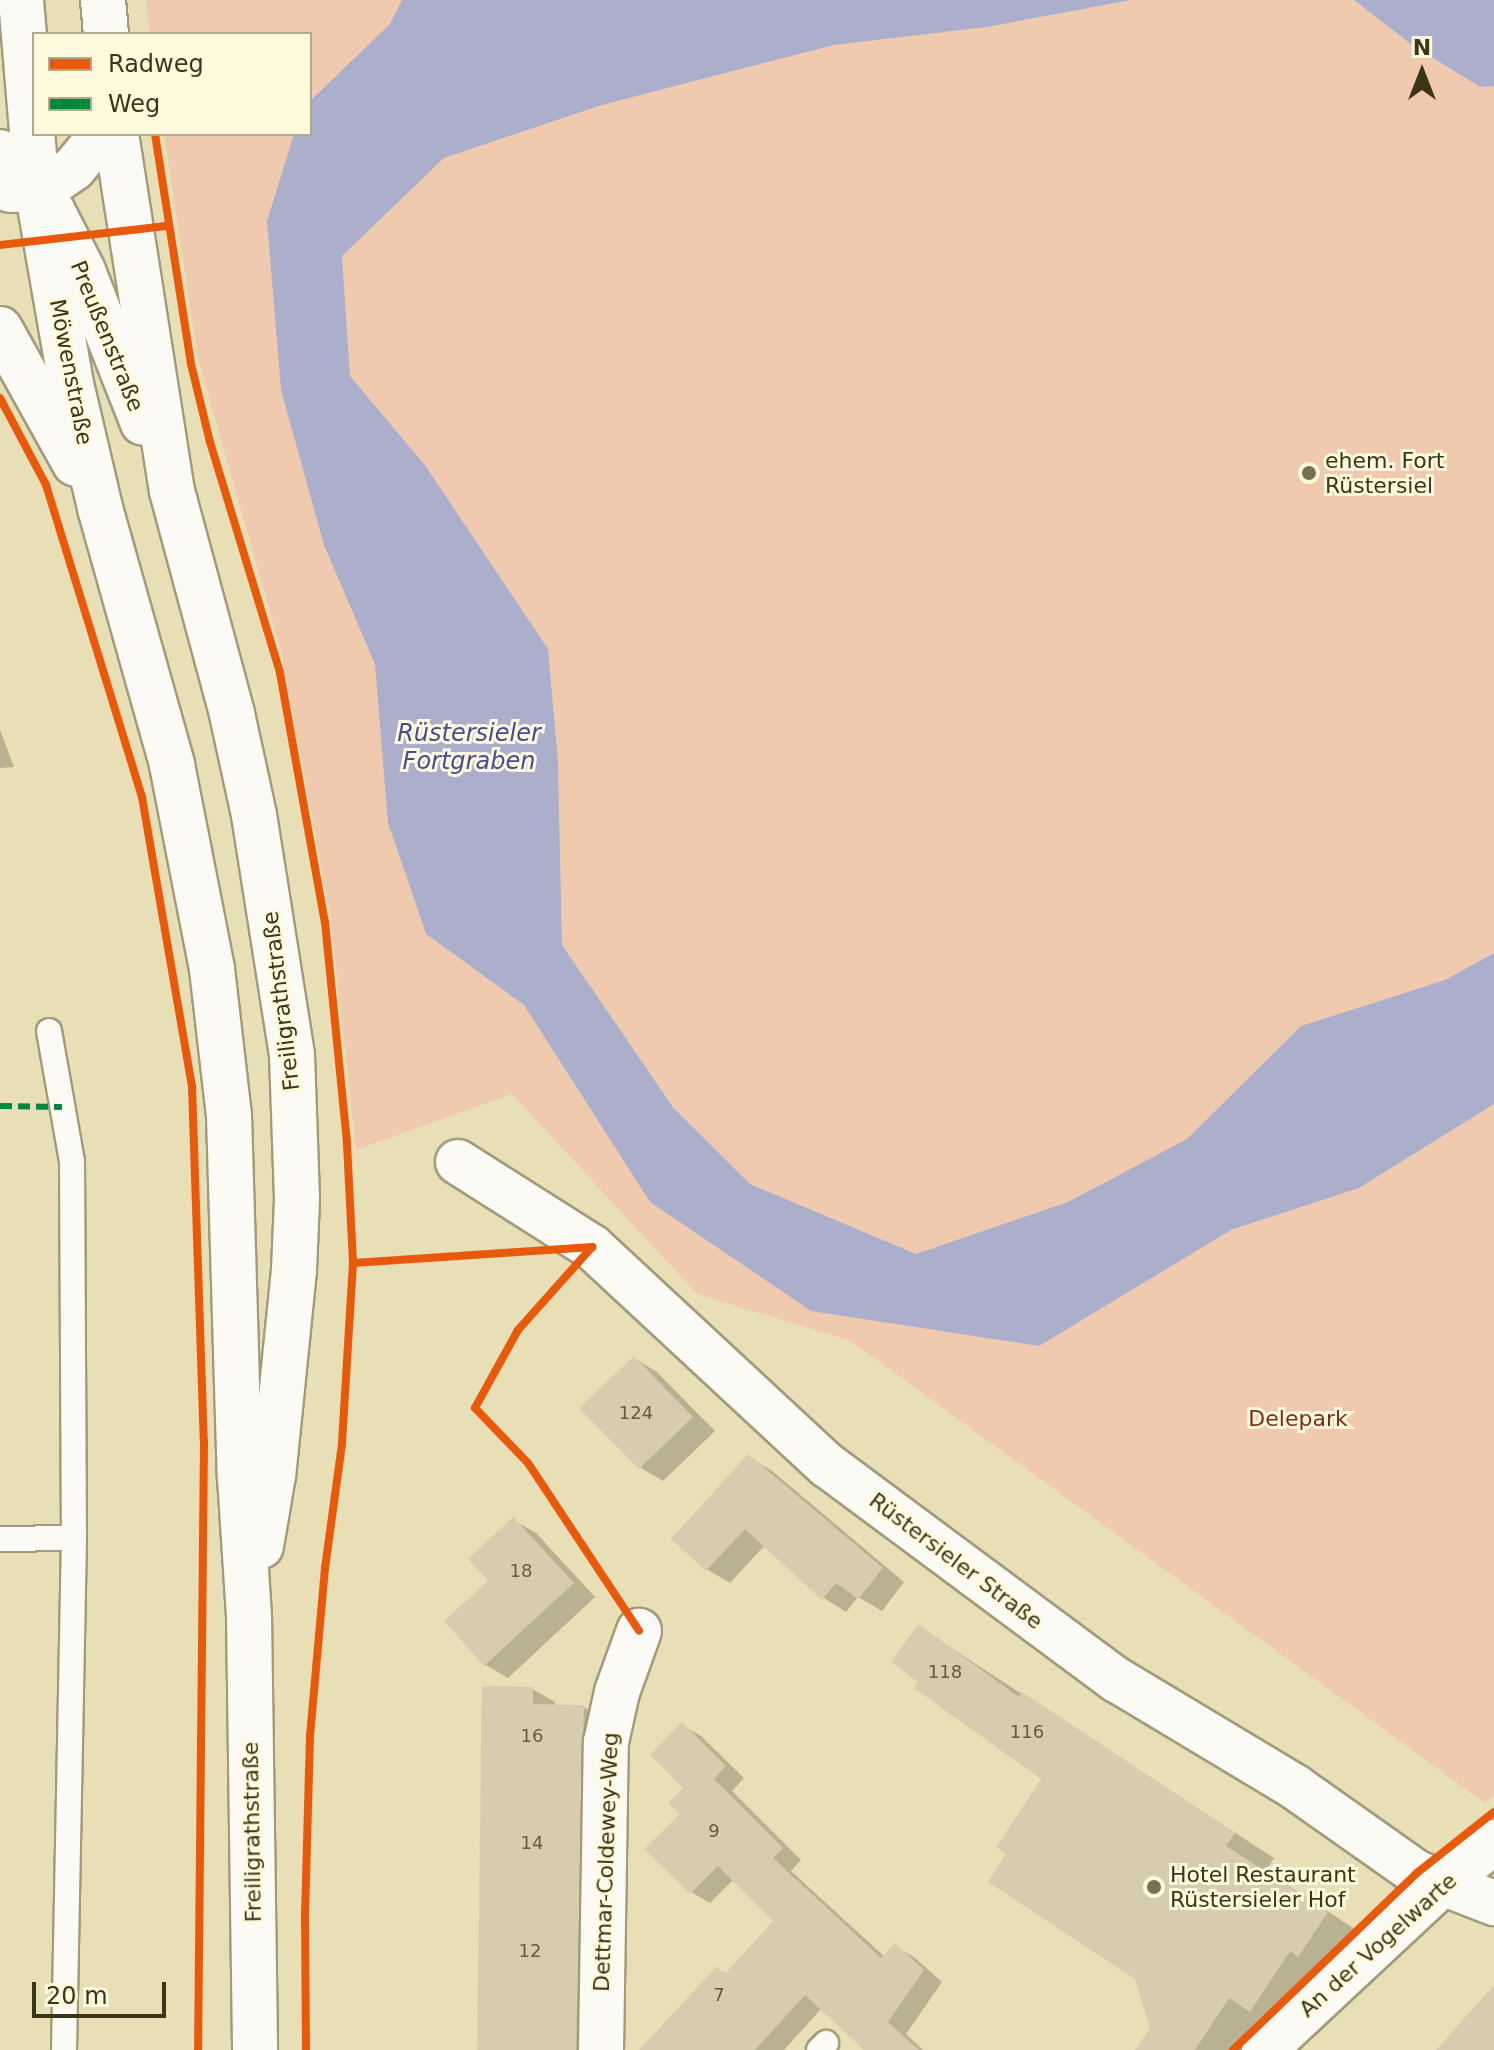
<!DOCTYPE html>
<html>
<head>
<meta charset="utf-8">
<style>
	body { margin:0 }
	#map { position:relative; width:1494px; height:2050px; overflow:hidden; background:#e8dfb7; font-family:"DejaVu Sans",sans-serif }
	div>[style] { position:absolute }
	.green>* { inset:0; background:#f0caae }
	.water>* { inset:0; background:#abafcc }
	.shadow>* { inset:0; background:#0003 }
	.building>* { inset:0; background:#d7ccaf }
	.roads { filter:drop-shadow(2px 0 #a29b7b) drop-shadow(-2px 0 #a29b7b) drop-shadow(0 2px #a29b7b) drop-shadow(0 -2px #a29b7b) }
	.lane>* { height:24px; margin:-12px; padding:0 12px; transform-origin:12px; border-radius:12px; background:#fcfaf4 }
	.street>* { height:44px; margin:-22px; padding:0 22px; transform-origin:22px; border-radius:22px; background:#fcfaf4 }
	.secondary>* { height:44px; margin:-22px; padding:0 22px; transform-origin:22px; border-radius:22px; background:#fcfaf4 }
	.quiet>* { height:6px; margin-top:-3px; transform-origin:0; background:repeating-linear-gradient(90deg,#00873e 0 12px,transparent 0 18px) }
	.cycleway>* { height:8px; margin:-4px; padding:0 4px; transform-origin:4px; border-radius:4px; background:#e8590c }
	.dots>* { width:22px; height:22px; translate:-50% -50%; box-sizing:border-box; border:4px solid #fff9dd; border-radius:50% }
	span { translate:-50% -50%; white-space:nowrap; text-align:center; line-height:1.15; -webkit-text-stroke:6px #fff9dd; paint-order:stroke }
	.number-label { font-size:18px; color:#645c3e }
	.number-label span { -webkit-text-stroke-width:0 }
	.street-label { font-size:22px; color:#3c3518 }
	.poi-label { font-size:22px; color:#3c3518 }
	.left { translate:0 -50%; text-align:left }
	.park-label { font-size:22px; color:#7e2e15 }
	.water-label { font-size:24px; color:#464c95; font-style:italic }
	.legend { position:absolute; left:32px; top:32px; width:280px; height:104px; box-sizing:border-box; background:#fff9dd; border:2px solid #b1ab8e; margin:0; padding:10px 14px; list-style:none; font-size:24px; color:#3c3518 }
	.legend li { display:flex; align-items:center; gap:16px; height:40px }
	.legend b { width:40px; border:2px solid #b1ab8e }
	.north { position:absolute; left:1382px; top:32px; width:80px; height:80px; -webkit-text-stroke:6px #fff9dd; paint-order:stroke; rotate:0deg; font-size:22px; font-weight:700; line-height:32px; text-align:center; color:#3c3518 }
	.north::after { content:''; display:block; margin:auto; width:28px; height:36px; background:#3c3518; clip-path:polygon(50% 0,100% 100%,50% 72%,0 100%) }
	.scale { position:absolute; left:32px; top:1982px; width:134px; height:36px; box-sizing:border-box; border:4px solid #3c3518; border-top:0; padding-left:10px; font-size:24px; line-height:28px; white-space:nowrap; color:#3c3518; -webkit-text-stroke:6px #fff9dd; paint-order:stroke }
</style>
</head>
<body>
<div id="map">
	<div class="green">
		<div style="clip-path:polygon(146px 0,402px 0,390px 24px,310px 101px,310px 34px,150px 34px)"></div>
		<div style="clip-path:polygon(1131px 0,1354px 0,1412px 45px,1480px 87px,1494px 86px,1494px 953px,1445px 980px,1301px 1026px,1188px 1139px,1068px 1202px,916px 1254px,750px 1184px,673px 1106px,562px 945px,558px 762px,424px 464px,350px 376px,342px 256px,444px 158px,602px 105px,834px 45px,987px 27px)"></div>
		<div style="clip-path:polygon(164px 134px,294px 134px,267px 221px,324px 545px,376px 664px,388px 823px,426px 934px,524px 1005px,650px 1202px,811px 1311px,1231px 1230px,1359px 1188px,1494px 1104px,1494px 1795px,1485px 1803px,851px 1341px,697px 1294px,512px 1094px,356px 1150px,330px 913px,281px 651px,198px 359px)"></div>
	</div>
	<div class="water">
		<div style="clip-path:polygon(402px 0,1131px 0,987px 27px,834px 45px,602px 105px,444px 158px,342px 256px,350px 376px,424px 464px,548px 649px,558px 762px,562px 945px,673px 1107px,750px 1184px,916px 1254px,1068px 1202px,1187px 1139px,1301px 1026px,1445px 980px,1494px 953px,1494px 1104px,1359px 1188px,1231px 1230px,1039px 1346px,811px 1311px,650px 1202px,524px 1005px,426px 934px,388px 823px,375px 664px,324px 545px,281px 390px,267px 221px,294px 134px,310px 134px,310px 101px,390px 24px)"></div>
		<div style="clip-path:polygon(1354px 0,1494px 0,1494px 86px,1480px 87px,1412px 45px)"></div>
	</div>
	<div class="shadow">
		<div style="clip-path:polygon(0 730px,14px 767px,0 768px)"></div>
		<div style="clip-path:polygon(634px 1358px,657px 1372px,715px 1431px,663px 1481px,641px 1468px,582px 1408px)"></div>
		<div style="clip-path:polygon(748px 1457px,771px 1470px,904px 1582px,882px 1611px,858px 1597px,846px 1612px,824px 1598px,765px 1545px,730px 1583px,708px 1570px,673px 1539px)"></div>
		<div style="clip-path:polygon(513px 1520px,536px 1533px,595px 1597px,508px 1678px,486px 1665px,491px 1581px)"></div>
		<div style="clip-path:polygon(919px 1627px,1274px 1858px,1266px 1871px,1367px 1937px,1251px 2050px,1162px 2050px,1136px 1977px,1009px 1853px,1044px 1778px,921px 1681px)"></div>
		<div style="clip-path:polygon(532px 1689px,555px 1702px,555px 1706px,583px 1707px,606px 1720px,600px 2050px,479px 2050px)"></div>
		<div style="clip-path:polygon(682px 1725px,701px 1736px,744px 1778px,732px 1791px,801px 1860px,791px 1871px,885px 1957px,895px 1946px,914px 1957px,942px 1982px,906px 2034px,923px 2050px,867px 2050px,822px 2008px,784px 2050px,664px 2050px,718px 1969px,727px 1974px,776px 1921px,734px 1879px,710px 1903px,691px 1892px,682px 1814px,686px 1788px)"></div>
	</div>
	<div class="building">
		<div style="clip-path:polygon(634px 1356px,693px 1417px,639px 1469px,579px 1408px)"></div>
		<div style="clip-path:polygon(748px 1454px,883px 1568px,858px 1599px,836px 1583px,822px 1600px,745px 1529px,706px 1571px,671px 1539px)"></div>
		<div style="clip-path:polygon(513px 1517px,574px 1583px,484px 1666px,444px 1621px,488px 1581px,468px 1559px)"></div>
		<div style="clip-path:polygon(918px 1624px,1019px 1697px,1022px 1692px,1235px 1833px,1226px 1846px,1328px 1912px,1298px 1957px,1290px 1951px,1250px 2012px,1229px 1998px,1195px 2050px,1135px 2050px,1150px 2028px,1135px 1979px,988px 1882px,1006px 1854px,996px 1847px,1041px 1779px,914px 1688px,918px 1682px,891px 1662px)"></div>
		<div style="clip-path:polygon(482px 1686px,533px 1687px,533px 1704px,584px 1705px,576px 2050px,477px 2050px)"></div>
		<div style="clip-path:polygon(682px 1722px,726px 1766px,714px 1779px,783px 1848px,773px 1858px,881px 1958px,895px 1943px,924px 1970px,888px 2022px,919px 2050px,864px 2050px,805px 1995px,755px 2050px,639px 2050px,717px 1966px,725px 1974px,773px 1921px,718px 1866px,690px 1894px,644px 1849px,680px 1814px,668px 1803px,683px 1788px,650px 1755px)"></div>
		<div style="clip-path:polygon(1494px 1985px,1494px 2050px,1436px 2050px)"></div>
	</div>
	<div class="roads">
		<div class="lane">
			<div style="left:49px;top:1031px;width:132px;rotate:80deg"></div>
			<div style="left:72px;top:1161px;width:377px;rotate:89.7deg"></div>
			<div style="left:74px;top:1538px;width:512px;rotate:91.12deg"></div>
			<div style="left:0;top:1539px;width:74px;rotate:-0.8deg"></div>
			<div style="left:819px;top:2050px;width:10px;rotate:-45deg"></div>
		</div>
		<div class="street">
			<div style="left:458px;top:1162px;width:159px;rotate:32.4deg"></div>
			<div style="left:592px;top:1247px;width:321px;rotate:42.9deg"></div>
			<div style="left:827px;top:1465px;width:361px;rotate:36.6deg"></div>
			<div style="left:1117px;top:1680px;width:208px;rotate:31deg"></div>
			<div style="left:1295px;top:1787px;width:149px;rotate:35.2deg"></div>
			<div style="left:1417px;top:1873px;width:83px;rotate:21.3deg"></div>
			<div style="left:601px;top:2050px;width:308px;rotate:-89.1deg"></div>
			<div style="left:606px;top:1742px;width:51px;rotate:-77.6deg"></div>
			<div style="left:617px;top:1692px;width:65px;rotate:-70.2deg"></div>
			<div style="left:1264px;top:2050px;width:246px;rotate:-43deg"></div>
			<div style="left:1444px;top:1882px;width:64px;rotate:-38.7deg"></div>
		</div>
		<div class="secondary">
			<div style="left:21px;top:0;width:190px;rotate:85.2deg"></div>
			<div style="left:37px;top:189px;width:198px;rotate:80.1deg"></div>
			<div style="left:71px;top:384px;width:127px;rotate:76.8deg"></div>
			<div style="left:100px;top:508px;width:267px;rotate:74.3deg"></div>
			<div style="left:172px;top:765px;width:208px;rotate:78.9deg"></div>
			<div style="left:212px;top:969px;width:147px;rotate:83.4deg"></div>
			<div style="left:229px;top:1115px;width:362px;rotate:88.3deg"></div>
			<div style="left:240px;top:1477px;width:138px;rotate:86.3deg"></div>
			<div style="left:249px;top:1615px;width:435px;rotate:89.2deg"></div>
			<div style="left:103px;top:0;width:34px;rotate:85deg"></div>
			<div style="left:116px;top:134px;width:361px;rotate:81.1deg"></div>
			<div style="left:172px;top:491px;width:231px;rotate:74.9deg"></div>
			<div style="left:232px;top:714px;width:103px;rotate:77.7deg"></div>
			<div style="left:254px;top:815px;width:243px;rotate:81deg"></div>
			<div style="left:292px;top:1055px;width:144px;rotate:88deg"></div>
			<div style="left:297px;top:1199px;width:71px;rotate:92.4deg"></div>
			<div style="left:294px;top:1270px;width:206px;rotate:95.8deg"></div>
			<div style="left:273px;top:1475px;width:72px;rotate:99.6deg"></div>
			<div style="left:0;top:152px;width:52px;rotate:45deg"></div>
			<div style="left:37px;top:189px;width:28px;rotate:55deg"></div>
			<div style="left:53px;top:212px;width:66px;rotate:63deg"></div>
			<div style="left:83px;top:271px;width:163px;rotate:68.5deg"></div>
			<div style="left:10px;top:190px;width:27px;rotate:-2deg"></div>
			<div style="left:37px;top:189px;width:18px;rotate:-22deg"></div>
			<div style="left:54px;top:182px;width:24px;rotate:-35deg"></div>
			<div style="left:74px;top:168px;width:44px;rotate:-50.5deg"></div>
			<div style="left:0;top:329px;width:154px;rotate:60.9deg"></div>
		</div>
	</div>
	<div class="quiet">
		<div style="left:0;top:1106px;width:62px;rotate:0.9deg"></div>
	</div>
	<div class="cycleway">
		<div style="left:155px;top:134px;width:233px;rotate:81.1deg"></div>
		<div style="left:191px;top:364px;width:80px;rotate:76.3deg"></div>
		<div style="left:210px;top:442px;width:241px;rotate:73.1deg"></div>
		<div style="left:280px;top:673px;width:253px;rotate:79.8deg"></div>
		<div style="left:325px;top:922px;width:223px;rotate:84.3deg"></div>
		<div style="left:347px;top:1144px;width:119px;rotate:87.1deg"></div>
		<div style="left:353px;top:1263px;width:181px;rotate:93.5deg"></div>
		<div style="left:342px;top:1444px;width:125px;rotate:97.8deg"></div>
		<div style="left:325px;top:1568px;width:169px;rotate:95.1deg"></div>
		<div style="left:310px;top:1736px;width:175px;rotate:91.6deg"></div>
		<div style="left:305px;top:1911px;width:139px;rotate:89.6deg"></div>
		<div style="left:0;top:245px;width:168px;rotate:-6.5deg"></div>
		<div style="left:0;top:398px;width:98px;rotate:62.1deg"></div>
		<div style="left:46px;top:485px;width:326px;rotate:72.9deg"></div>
		<div style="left:142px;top:797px;width:293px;rotate:80.2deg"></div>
		<div style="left:192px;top:1086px;width:355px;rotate:88.1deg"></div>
		<div style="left:204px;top:1441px;width:609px;rotate:90.56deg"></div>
		<div style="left:353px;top:1263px;width:240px;rotate:-3.8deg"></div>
		<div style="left:592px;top:1247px;width:111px;rotate:131.7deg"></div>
		<div style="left:518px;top:1330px;width:89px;rotate:118.9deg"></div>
		<div style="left:475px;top:1408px;width:76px;rotate:46.1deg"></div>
		<div style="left:528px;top:1463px;width:201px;rotate:56.5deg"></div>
		<div style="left:1233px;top:2050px;width:255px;rotate:-43.9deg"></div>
		<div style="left:1417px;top:1873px;width:98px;rotate:-38.4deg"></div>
	</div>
	<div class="dots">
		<div style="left:1309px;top:473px;background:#787050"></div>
		<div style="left:1154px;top:1887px;background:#787050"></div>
	</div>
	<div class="number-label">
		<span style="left:636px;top:1413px">124</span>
		<span style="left:521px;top:1571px">18</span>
		<span style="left:945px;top:1672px">118</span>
		<span style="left:1027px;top:1732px">116</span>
		<span style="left:532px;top:1736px">16</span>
		<span style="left:714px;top:1831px">9</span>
		<span style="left:532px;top:1843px">14</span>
		<span style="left:530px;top:1951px">12</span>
		<span style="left:719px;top:1995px">7</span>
	</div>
	<div class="street-label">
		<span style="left:107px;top:336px;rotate:68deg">Preußenstraße</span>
		<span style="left:71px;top:372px;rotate:79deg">Möwenstraße</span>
		<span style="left:281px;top:1001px;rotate:-97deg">Freiligrathstraße</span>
		<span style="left:956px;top:1561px;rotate:37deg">Rüstersieler Straße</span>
		<span style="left:252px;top:1832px;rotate:-91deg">Freiligrathstraße</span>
		<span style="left:606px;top:1862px;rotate:-88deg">Dettmar-Coldewey-Weg</span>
		<span style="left:1378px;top:1945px;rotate:-42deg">An der Vogelwarte</span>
	</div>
	<div class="poi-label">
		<span class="left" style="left:1325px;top:473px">ehem. Fort<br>Rüstersiel</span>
		<span class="left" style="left:1170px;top:1887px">Hotel Restaurant<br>Rüstersieler Hof</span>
	</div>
	<div class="park-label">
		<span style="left:1298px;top:1419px">Delepark</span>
	</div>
	<div class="water-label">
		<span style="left:469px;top:748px">Rüstersieler<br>Fortgraben</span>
	</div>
	<ul class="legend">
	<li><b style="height:10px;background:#e8590c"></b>Radweg</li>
	<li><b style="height:10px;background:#00873e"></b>Weg</li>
	</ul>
	<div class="north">N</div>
	<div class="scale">20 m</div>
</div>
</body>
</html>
